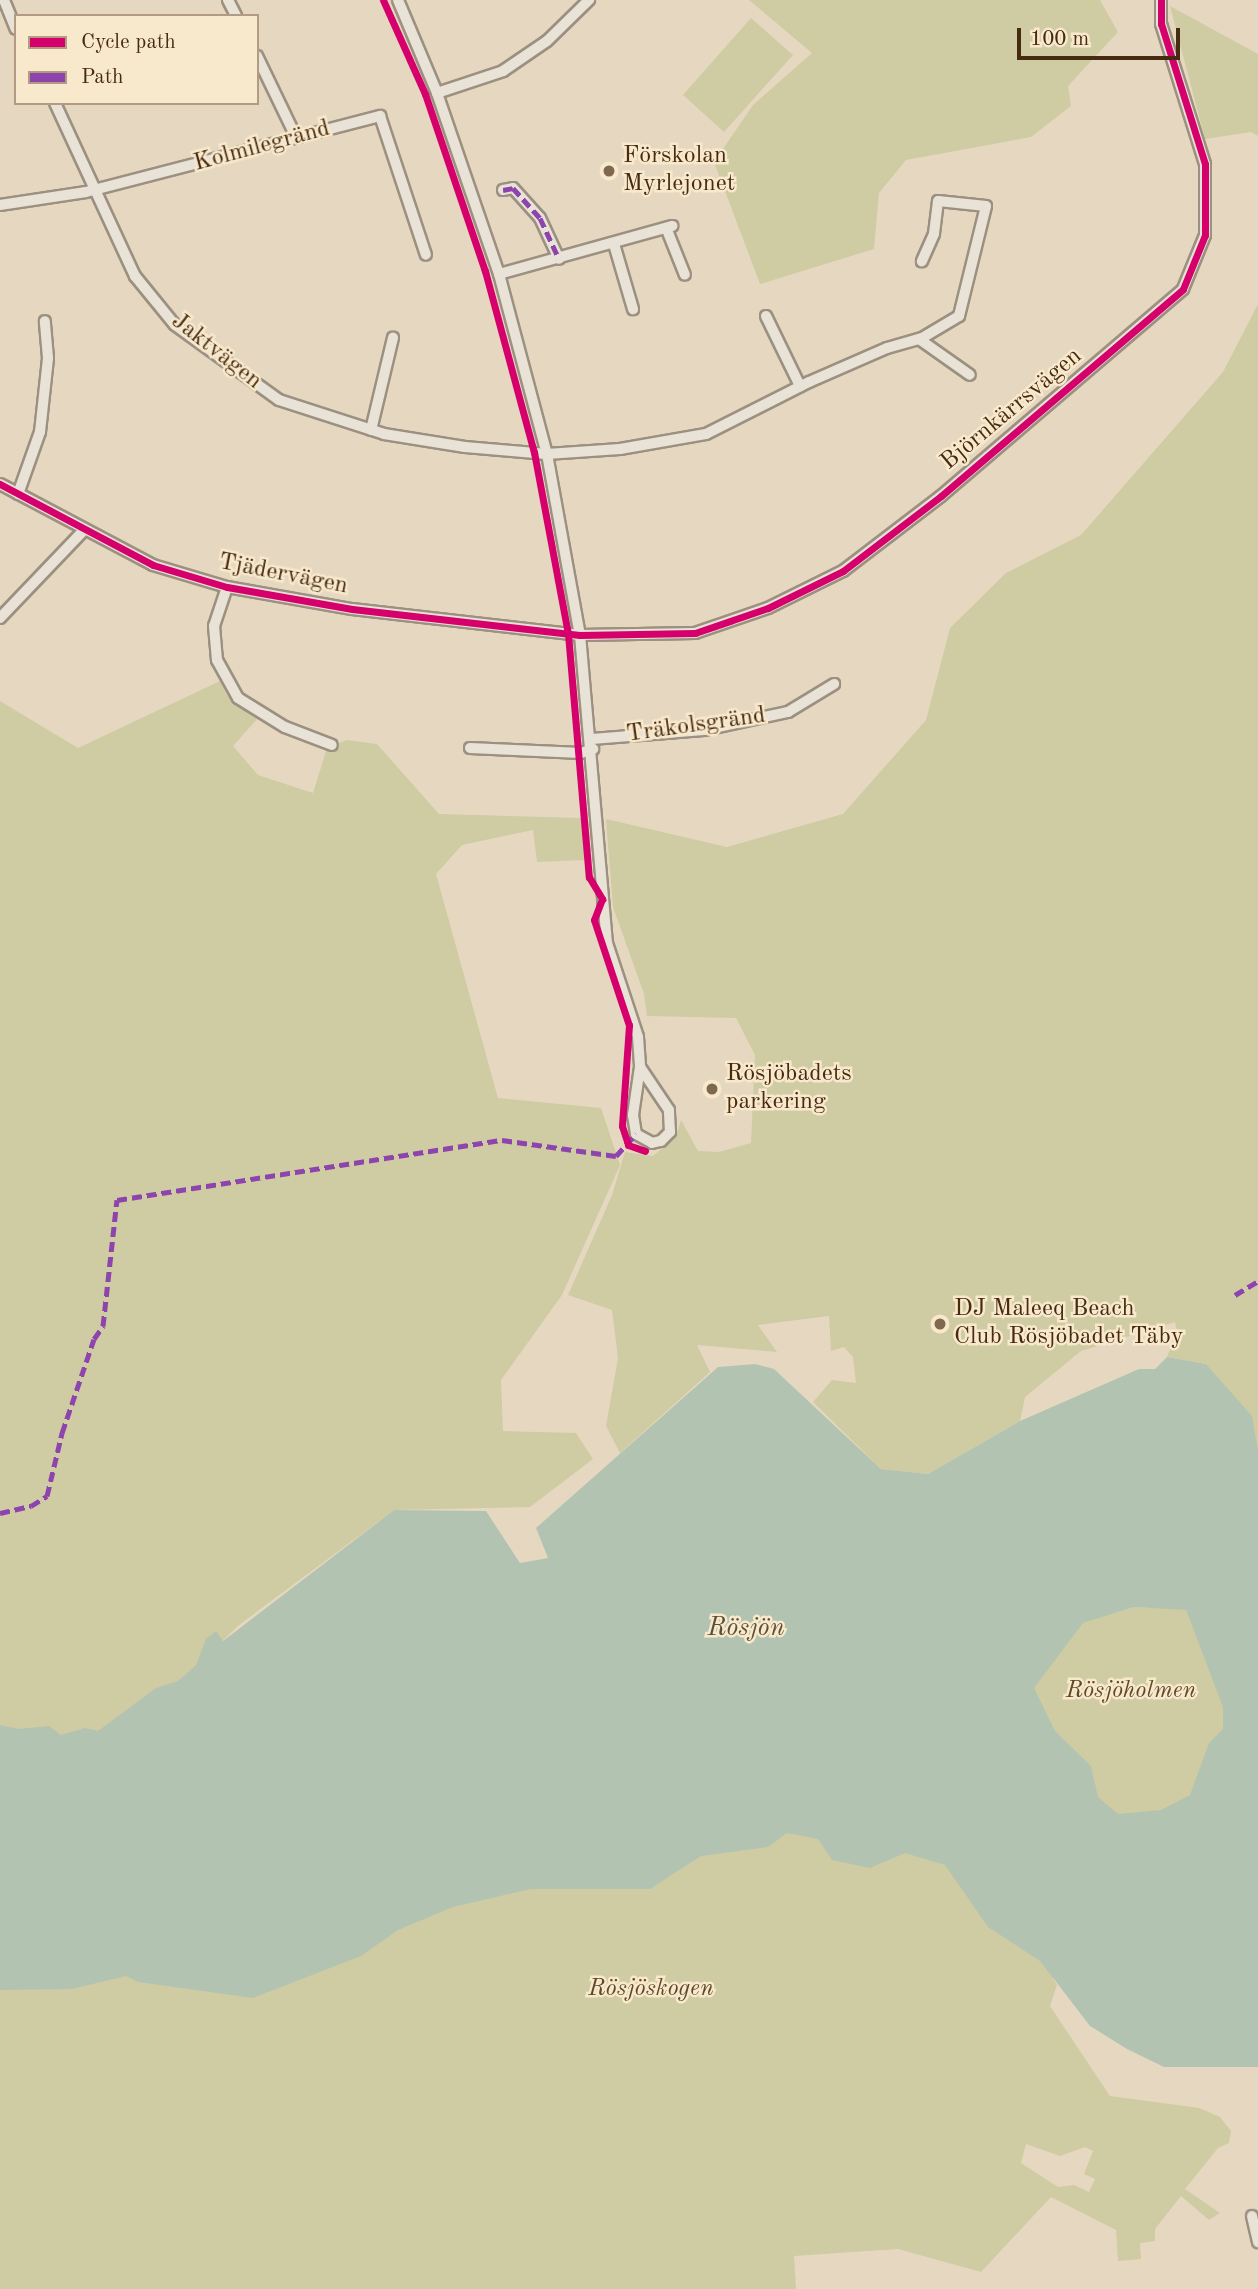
<!DOCTYPE html>
<html>
<head>
<meta charset="utf-8">
<style>
	body { margin:0 }
	#map { position:relative; width:1258px; height:2289px; overflow:hidden; background:#e6d8c0; font-family:"Old Standard TT",serif }
	div>[style] { position:absolute }
	.green>* { inset:0; background:#cfcba2 }
	.water>* { inset:0; background:#b2c4b1 }
	.roads { filter:drop-shadow(2px 0 #9c9080) drop-shadow(-2px 0 #9c9080) drop-shadow(0 2px #9c9080) drop-shadow(0 -2px #9c9080) }
	.street>* { height:10px; margin:-5px; padding:0 5px; transform-origin:5px; border-radius:5px; background:#e9e2d6 }
	.quiet>* { height:5px; margin-top:-2.5px; transform-origin:0; background:repeating-linear-gradient(90deg,#8e44ad 0 10px,transparent 0 15px) }
	.cycleway>* { height:7px; margin:-3.5px; padding:0 3.5px; transform-origin:3.5px; border-radius:3.5px; background:#d6006c }
	.dots>* { width:19px; height:19px; translate:-50% -50%; box-sizing:border-box; border:4px solid #f8e8cc; border-radius:50% }
	span { translate:-50% -50%; white-space:nowrap; text-align:center; line-height:1.15; -webkit-text-stroke:5px #f8e8cc; paint-order:stroke }
	.street-label { font-size:24px; color:#472b11 }
	.poi-label { font-size:24px; color:#472b11 }
	.left { translate:0 -50%; text-align:left }
	.park-label { font-size:24px; color:#5f4929; font-style:italic }
	.water-label { font-size:26px; color:#5c4f38; font-style:italic }
	.legend { position:absolute; left:14px; top:14px; width:245px; height:91px; box-sizing:border-box; background:#f8e8cc; border:2px solid #b19c81; margin:0; padding:9px 12px; list-style:none; font-size:21px; color:#472b11 }
	.legend li { display:flex; align-items:center; gap:14px; height:35px }
	.legend b { width:35px; border:2px solid #b19c81 }
	.scale { position:absolute; left:1017px; top:28px; width:163px; height:32px; box-sizing:border-box; border:4px solid #472b11; border-top:0; padding-left:9px; font-size:21px; line-height:24px; white-space:nowrap; color:#472b11; -webkit-text-stroke:5px #f8e8cc; paint-order:stroke }
</style>
</head>
<body>
<div id="map">
	<div class="green">
		<div style="clip-path:polygon(749px 0,1100px 0,1118px 32px,1068px 86px,1071px 106px,1031px 137px,906px 160px,879px 193px,874px 249px,760px 284px,714px 162px,753px 105px,812px 53px)"></div>
		<div style="clip-path:polygon(1170px 6px,1258px 54px,1258px 136px,1251px 132px,1205px 139px)"></div>
		<div style="clip-path:polygon(751px 18px,793px 55px,724px 132px,683px 95px)"></div>
		<div style="clip-path:polygon(1258px 304px,1258px 1451px,1206px 1364px,1167px 1357px,1177px 1331px,1175px 1322px,1081px 1351px,1025px 1397px,1020px 1421px,928px 1474px,881px 1469px,813px 1402px,832px 1380px,856px 1383px,853px 1357px,844px 1347px,831px 1351px,829px 1316px,758px 1325px,777px 1352px,697px 1345px,710px 1372px,620px 1453px,606px 1426px,618px 1358px,612px 1310px,568px 1295px,612px 1195px,625px 1152px,653px 1156px,676px 1137px,681px 1120px,698px 1151px,719px 1152px,751px 1143px,755px 1055px,736px 1018px,647px 1016px,644px 994px,613px 907px,606px 819px,727px 847px,843px 814px,926px 720px,950px 628px,1006px 573px,1081px 535px,1223px 372px)"></div>
		<div style="clip-path:polygon(evenodd,220px 681px,227px 695px,257px 719px,233px 746px,258px 775px,313px 793px,327px 748px,347px 740px,377px 744px,439px 814px,581px 818px,587px 860px,537px 862px,533px 830px,462px 845px,436px 874px,498px 1098px,601px 1108px,620px 1165px,562px 1295px,501px 1380px,503px 1431px,576px 1433px,593px 1459px,530px 1507px,394px 1510px,239px 1625px,210px 1653px,1101px 1617px,1134px 1607px,1186px 1609px,1258px 1655px,1258px 1765px,1053px 1979px,1057px 1985px,1050px 2006px,1110px 2096px,1199px 2108px,1220px 2117px,1231px 2131px,1229px 2143px,1218px 2148px,1185px 2189px,1220px 2213px,1209px 2220px,1181px 2196px,1155px 2229px,1155px 2241px,1140px 2243px,1141px 2259px,1118px 2261px,1116px 2230px,1051px 2197px,981px 2272px,898px 2249px,794px 2256px,796px 2289px,0 2289px,0 701px,78px 748px,220px 681px,1026px 2144px,1060px 2156px,1085px 2147px,1093px 2151px,1084px 2174px,1095px 2179px,1089px 2192px,1074px 2185px,1058px 2187px,1021px 2163px,1026px 2144px)"></div>
	</div>
	<div class="water">
		<div style="clip-path:polygon(evenodd,1167px 1357px,1206px 1364px,1252px 1416px,1258px 1451px,1258px 2067px,1164px 2067px,1127px 2049px,1090px 2026px,1040px 1961px,988px 1927px,945px 1865px,905px 1853px,870px 1868px,832px 1860px,818px 1839px,787px 1833px,768px 1847px,701px 1856px,650px 1889px,531px 1889px,453px 1907px,398px 1930px,361px 1956px,253px 1998px,138px 1982px,126px 1976px,72px 1989px,0 1990px,0 1725px,19px 1729px,49px 1726px,61px 1735px,85px 1728px,98px 1731px,156px 1688px,178px 1681px,196px 1665px,206px 1639px,216px 1631px,223px 1641px,394px 1510px,486px 1511px,520px 1563px,548px 1558px,536px 1528px,718px 1367px,755px 1364px,774px 1369px,881px 1469px,928px 1474px,1020px 1421px,1139px 1369px,1155px 1369px,1167px 1357px,1134px 1607px,1186px 1610px,1223px 1707px,1223px 1729px,1209px 1743px,1190px 1795px,1161px 1810px,1118px 1814px,1098px 1797px,1091px 1766px,1055px 1731px,1034px 1688px,1083px 1623px,1134px 1607px)"></div>
	</div>
	<div class="roads">
		<div class="street">
			<div style="left:4px;top:0;width:31px;rotate:68deg"></div>
			<div style="left:228px;top:0;width:18px;rotate:63deg"></div>
			<div style="left:398px;top:0;width:101px;rotate:67.2deg"></div>
			<div style="left:437px;top:93px;width:191px;rotate:71.1deg"></div>
			<div style="left:499px;top:274px;width:186px;rotate:75.1deg"></div>
			<div style="left:547px;top:454px;width:184px;rotate:79.7deg"></div>
			<div style="left:580px;top:635px;width:309px;rotate:85deg"></div>
			<div style="left:607px;top:943px;width:99px;rotate:71.7deg"></div>
			<div style="left:638px;top:1037px;width:30px;rotate:86deg"></div>
			<div style="left:640px;top:1067px;width:49px;rotate:98.3deg"></div>
			<div style="left:633px;top:1115px;width:19px;rotate:81deg"></div>
			<div style="left:636px;top:1134px;width:18px;rotate:29deg"></div>
			<div style="left:652px;top:1143px;width:9px;rotate:-13deg"></div>
			<div style="left:661px;top:1141px;width:13px;rotate:-45deg"></div>
			<div style="left:670px;top:1132px;width:22px;rotate:-93deg"></div>
			<div style="left:669px;top:1110px;width:52px;rotate:-124deg"></div>
			<div style="left:257px;top:56px;width:90px;rotate:64.3deg"></div>
			<div style="left:437px;top:93px;width:70px;rotate:-18.4deg"></div>
			<div style="left:503px;top:71px;width:53px;rotate:-34.3deg"></div>
			<div style="left:547px;top:41px;width:59px;rotate:-44.3deg"></div>
			<div style="left:55px;top:103px;width:191px;rotate:65.2deg"></div>
			<div style="left:135px;top:276px;width:63px;rotate:50.8deg"></div>
			<div style="left:175px;top:325px;width:128px;rotate:35.8deg"></div>
			<div style="left:279px;top:400px;width:110px;rotate:17.9deg"></div>
			<div style="left:384px;top:434px;width:82px;rotate:9.1deg"></div>
			<div style="left:465px;top:447px;width:82px;rotate:4.9deg"></div>
			<div style="left:547px;top:454px;width:73px;rotate:-3.9deg"></div>
			<div style="left:620px;top:449px;width:87px;rotate:-9.9deg"></div>
			<div style="left:706px;top:434px;width:115px;rotate:-26.8deg"></div>
			<div style="left:809px;top:382px;width:85px;rotate:-23.6deg"></div>
			<div style="left:887px;top:348px;width:36px;rotate:-16deg"></div>
			<div style="left:922px;top:338px;width:43px;rotate:-30.7deg"></div>
			<div style="left:959px;top:316px;width:113px;rotate:-76.2deg"></div>
			<div style="left:986px;top:206px;width:48px;rotate:-174.1deg"></div>
			<div style="left:938px;top:201px;width:33px;rotate:97deg"></div>
			<div style="left:934px;top:234px;width:30px;rotate:114deg"></div>
			<div style="left:503px;top:190px;width:10px;rotate:-11deg"></div>
			<div style="left:513px;top:188px;width:40px;rotate:48deg"></div>
			<div style="left:540px;top:218px;width:45px;rotate:65.1deg"></div>
			<div style="left:0;top:205px;width:87px;rotate:-8.6deg"></div>
			<div style="left:86px;top:192px;width:304px;rotate:-14.5deg"></div>
			<div style="left:380px;top:116px;width:146px;rotate:71.7deg"></div>
			<div style="left:667px;top:230px;width:48px;rotate:68.2deg"></div>
			<div style="left:614px;top:244px;width:68px;rotate:73.7deg"></div>
			<div style="left:499px;top:274px;width:180px;rotate:-15.5deg"></div>
			<div style="left:766px;top:316px;width:78px;rotate:64.1deg"></div>
			<div style="left:919px;top:339px;width:62px;rotate:35.2deg"></div>
			<div style="left:371px;top:430px;width:95px;rotate:-76.6deg"></div>
			<div style="left:0;top:484px;width:173px;rotate:27.9deg"></div>
			<div style="left:153px;top:565px;width:77px;rotate:16.6deg"></div>
			<div style="left:227px;top:587px;width:127px;rotate:10deg"></div>
			<div style="left:352px;top:609px;width:229px;rotate:6.5deg"></div>
			<div style="left:580px;top:635px;width:115px;rotate:-1deg"></div>
			<div style="left:695px;top:633px;width:77px;rotate:-18.9deg"></div>
			<div style="left:768px;top:608px;width:84px;rotate:-26.3deg"></div>
			<div style="left:843px;top:571px;width:123px;rotate:-37.4deg"></div>
			<div style="left:941px;top:496px;width:318px;rotate:-40.5deg"></div>
			<div style="left:1183px;top:289px;width:58px;rotate:-67.8deg"></div>
			<div style="left:1205px;top:235px;width:71px;rotate:-90deg"></div>
			<div style="left:1205px;top:164px;width:147px;rotate:-107.4deg"></div>
			<div style="left:1161px;top:24px;width:24px;rotate:-90deg"></div>
			<div style="left:18px;top:494px;width:66px;rotate:-70.5deg"></div>
			<div style="left:40px;top:432px;width:74px;rotate:-83.8deg"></div>
			<div style="left:48px;top:358px;width:37px;rotate:-95deg"></div>
			<div style="left:227px;top:587px;width:41px;rotate:108.4deg"></div>
			<div style="left:214px;top:626px;width:34px;rotate:85deg"></div>
			<div style="left:217px;top:660px;width:43px;rotate:61.1deg"></div>
			<div style="left:238px;top:698px;width:55px;rotate:31.7deg"></div>
			<div style="left:285px;top:727px;width:50px;rotate:21deg"></div>
			<div style="left:0;top:618px;width:120px;rotate:-46.3deg"></div>
			<div style="left:592px;top:739px;width:112px;rotate:-4.6deg"></div>
			<div style="left:704px;top:730px;width:86px;rotate:-12.1deg"></div>
			<div style="left:788px;top:712px;width:54px;rotate:-31.3deg"></div>
			<div style="left:470px;top:748px;width:111px;rotate:2.6deg"></div>
			<div style="left:581px;top:753px;width:13px;rotate:-18deg"></div>
			<div style="left:1252px;top:2216px;width:27px;rotate:77deg"></div>
		</div>
	</div>
	<div class="quiet">
		<div style="left:503px;top:190px;width:10px;rotate:-11deg"></div>
		<div style="left:513px;top:188px;width:40px;rotate:48deg"></div>
		<div style="left:540px;top:218px;width:45px;rotate:65.1deg"></div>
		<div style="left:1235px;top:1295px;width:27px;rotate:-31deg"></div>
		<div style="left:0;top:1513px;width:32px;rotate:-13deg"></div>
		<div style="left:31px;top:1506px;width:19px;rotate:-32deg"></div>
		<div style="left:47px;top:1496px;width:65px;rotate:-76.6deg"></div>
		<div style="left:62px;top:1433px;width:99px;rotate:-71.2deg"></div>
		<div style="left:94px;top:1339px;width:16px;rotate:-55deg"></div>
		<div style="left:103px;top:1326px;width:127px;rotate:-83.7deg"></div>
		<div style="left:117px;top:1200px;width:390px;rotate:-8.9deg"></div>
		<div style="left:502px;top:1140px;width:115px;rotate:8deg"></div>
		<div style="left:616px;top:1156px;width:30px;rotate:-48deg"></div>
	</div>
	<div class="cycleway">
		<div style="left:383px;top:0;width:103px;rotate:65.9deg"></div>
		<div style="left:425px;top:94px;width:187px;rotate:71.3deg"></div>
		<div style="left:485px;top:271px;width:188px;rotate:74.9deg"></div>
		<div style="left:534px;top:452px;width:185px;rotate:79.4deg"></div>
		<div style="left:568px;top:634px;width:244px;rotate:85.1deg"></div>
		<div style="left:589px;top:877px;width:26px;rotate:59deg"></div>
		<div style="left:602px;top:899px;width:22px;rotate:111deg"></div>
		<div style="left:594px;top:920px;width:111px;rotate:71.6deg"></div>
		<div style="left:629px;top:1025px;width:101px;rotate:94deg"></div>
		<div style="left:622px;top:1126px;width:20px;rotate:72deg"></div>
		<div style="left:628px;top:1145px;width:18px;rotate:19deg"></div>
		<div style="left:0;top:484px;width:173px;rotate:27.9deg"></div>
		<div style="left:153px;top:565px;width:77px;rotate:16.6deg"></div>
		<div style="left:227px;top:587px;width:127px;rotate:10deg"></div>
		<div style="left:352px;top:609px;width:229px;rotate:6.5deg"></div>
		<div style="left:580px;top:635px;width:115px;rotate:-1deg"></div>
		<div style="left:695px;top:633px;width:77px;rotate:-18.9deg"></div>
		<div style="left:768px;top:608px;width:84px;rotate:-26.3deg"></div>
		<div style="left:843px;top:571px;width:123px;rotate:-37.4deg"></div>
		<div style="left:941px;top:496px;width:318px;rotate:-40.5deg"></div>
		<div style="left:1183px;top:289px;width:58px;rotate:-67.8deg"></div>
		<div style="left:1205px;top:235px;width:71px;rotate:-90deg"></div>
		<div style="left:1205px;top:164px;width:147px;rotate:-107.4deg"></div>
		<div style="left:1161px;top:24px;width:24px;rotate:-90deg"></div>
	</div>
	<div class="dots">
		<div style="left:609px;top:171px;background:#7f684e"></div>
		<div style="left:712px;top:1089px;background:#7f684e"></div>
		<div style="left:940px;top:1324px;background:#7f684e"></div>
	</div>
	<div class="street-label">
		<span style="left:262px;top:147px;rotate:-15deg">Kolmilegränd</span>
		<span style="left:216px;top:352px;rotate:38deg">Jaktvägen</span>
		<span style="left:1012px;top:410px;rotate:-40deg">Björnkärrsvägen</span>
		<span style="left:283px;top:575px;rotate:11deg">Tjädervägen</span>
		<span style="left:696px;top:726px;rotate:-8deg">Träkolsgränd</span>
	</div>
	<div class="poi-label">
		<span class="left" style="left:623px;top:171px">Förskolan<br>Myrlejonet</span>
		<span class="left" style="left:726px;top:1089px">Rösjöbadets<br>parkering</span>
		<span class="left" style="left:954px;top:1324px">DJ Maleeq Beach<br>Club Rösjöbadet Täby</span>
	</div>
	<div class="park-label">
		<span style="left:1131px;top:1692px">Rösjöholmen</span>
		<span style="left:651px;top:1990px">Rösjöskogen</span>
	</div>
	<div class="water-label">
		<span style="left:746px;top:1629px">Rösjön</span>
	</div>
	<ul class="legend">
	<li><b style="height:9px;background:#d6006c"></b>Cycle path</li>
	<li><b style="height:9px;background:#8e44ad"></b>Path</li>
	</ul>
	<div class="scale">100 m</div>
</div>
</body>
</html>
